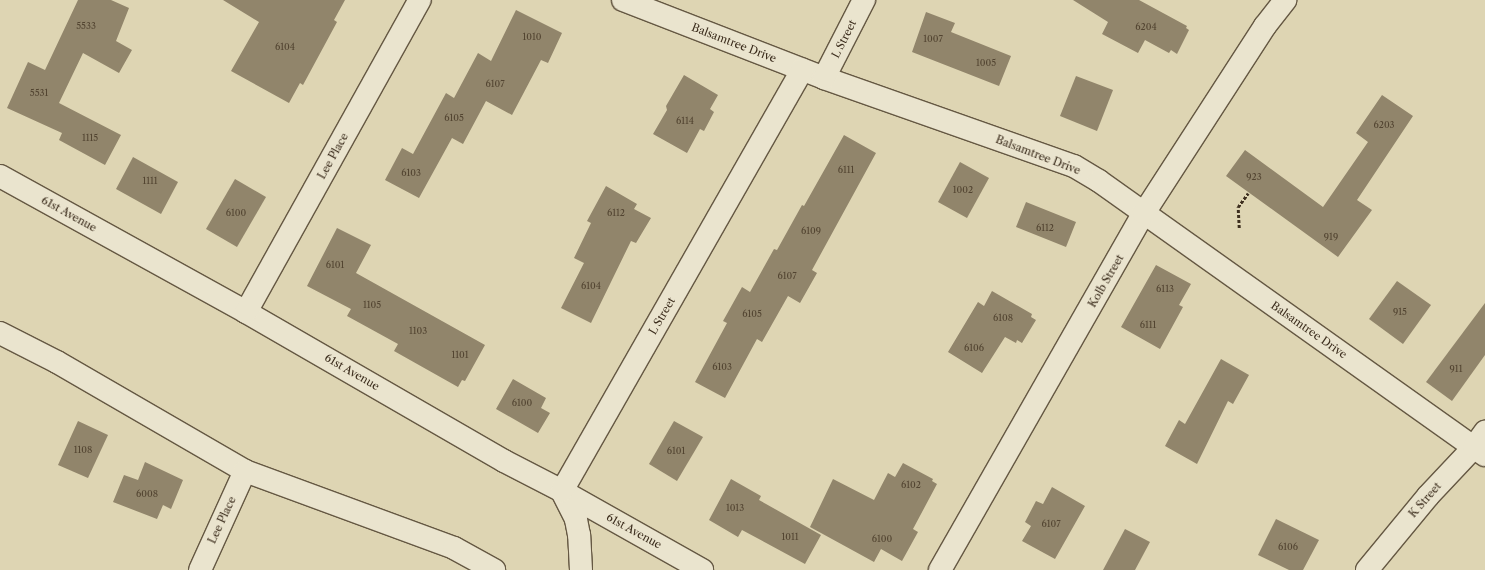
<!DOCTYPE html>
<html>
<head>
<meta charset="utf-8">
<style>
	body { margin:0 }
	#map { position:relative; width:1485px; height:570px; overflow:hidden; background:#ded5b3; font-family:"Libre Caslon Text",serif }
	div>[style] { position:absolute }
	.building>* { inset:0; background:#91856b }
	.path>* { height:2.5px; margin-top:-1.25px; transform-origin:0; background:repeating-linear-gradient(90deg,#3d2e1e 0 3px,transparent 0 5px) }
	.roads { filter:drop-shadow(1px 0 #655843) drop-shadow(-1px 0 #655843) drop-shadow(0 1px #655843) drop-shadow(0 -1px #655843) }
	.minor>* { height:22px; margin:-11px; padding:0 11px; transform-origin:11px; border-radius:11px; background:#eae4ce }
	span { translate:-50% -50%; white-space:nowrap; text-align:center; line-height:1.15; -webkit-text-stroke:4px #eae4ce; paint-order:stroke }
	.number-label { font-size:9px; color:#524431 }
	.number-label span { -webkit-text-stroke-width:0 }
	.street-label { font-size:11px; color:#3d2e1e }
</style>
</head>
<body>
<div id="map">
	<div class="building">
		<div style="clip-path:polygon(78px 0,111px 0,129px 8px,116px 41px,132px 50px,119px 73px,83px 53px,59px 103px,121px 135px,105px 165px,59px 140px,62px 133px,7px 108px,28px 62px,45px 70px)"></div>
		<div style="clip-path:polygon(223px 0,345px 0,334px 20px,337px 22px,303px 85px,300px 83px,289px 103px,231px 71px,259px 22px)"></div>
		<div style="clip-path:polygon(1073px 0,1139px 0,1187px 26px,1186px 28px,1189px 30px,1177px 54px,1171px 50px,1169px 53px,1145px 40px,1138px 53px,1102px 34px,1108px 22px)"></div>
		<div style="clip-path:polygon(516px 10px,562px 33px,548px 63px,541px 60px,512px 115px,486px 101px,463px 144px,452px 138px,419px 198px,385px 180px,402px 148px,413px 154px,446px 93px,454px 98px,478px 53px,491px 61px)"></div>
		<div style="clip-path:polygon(926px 12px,955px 23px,951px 32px,1011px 56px,999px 86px,912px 52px)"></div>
		<div style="clip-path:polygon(684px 75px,718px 95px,710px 109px,714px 112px,704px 131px,700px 129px,687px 153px,653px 134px,667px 110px,666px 106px)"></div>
		<div style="clip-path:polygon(1076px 76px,1113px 90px,1097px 131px,1060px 116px)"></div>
		<div style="clip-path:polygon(1382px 95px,1413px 116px,1357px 200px,1372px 210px,1338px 257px,1226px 176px,1245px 150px,1323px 207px,1368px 142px,1356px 133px)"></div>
		<div style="clip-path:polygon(844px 135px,876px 153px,812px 270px,817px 273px,800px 303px,788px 296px,762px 342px,757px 339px,725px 398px,695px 382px,727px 323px,723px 321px,742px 287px,750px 292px,774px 249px,777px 250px,802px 205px,804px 206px)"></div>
		<div style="clip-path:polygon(133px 157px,178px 182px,161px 214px,116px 189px)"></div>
		<div style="clip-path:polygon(960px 162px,989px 178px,967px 218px,938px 202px)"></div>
		<div style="clip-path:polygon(235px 179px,266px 197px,237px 247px,206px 229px)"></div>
		<div style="clip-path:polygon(606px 186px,637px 204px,634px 209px,651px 218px,636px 243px,631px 241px,591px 323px,561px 308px,584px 263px,574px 258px,591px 223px,587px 221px)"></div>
		<div style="clip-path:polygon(1026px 202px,1076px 222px,1066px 247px,1016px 227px)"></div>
		<div style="clip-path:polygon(337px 228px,371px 245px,356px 273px,485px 345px,465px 381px,462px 380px,458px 387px,394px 351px,398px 344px,347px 316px,351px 309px,307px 286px)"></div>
		<div style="clip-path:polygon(1156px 265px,1191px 284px,1179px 305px,1183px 307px,1160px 349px,1121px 327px)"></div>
		<div style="clip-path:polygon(1397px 281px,1431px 305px,1403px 344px,1369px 319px)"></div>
		<div style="clip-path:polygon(992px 291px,1032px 314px,1031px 317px,1036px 320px,1022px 343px,1017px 340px,1016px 343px,1005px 337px,982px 373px,948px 352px,978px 302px,984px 306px)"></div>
		<div style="clip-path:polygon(1485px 303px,1485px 355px,1452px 401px,1426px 382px)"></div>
		<div style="clip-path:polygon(1221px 359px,1249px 375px,1233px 404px,1228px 401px,1197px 464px,1165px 446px,1179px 420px,1185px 424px)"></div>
		<div style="clip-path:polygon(513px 379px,546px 398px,541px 408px,550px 413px,538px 433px,496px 409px)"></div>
		<div style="clip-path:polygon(78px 421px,108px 435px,88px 478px,58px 465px)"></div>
		<div style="clip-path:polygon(674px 421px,703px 437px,677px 481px,649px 464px)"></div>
		<div style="clip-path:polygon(145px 462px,183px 480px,171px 509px,163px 505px,157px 519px,113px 502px,124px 475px,138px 480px)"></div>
		<div style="clip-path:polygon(903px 463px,933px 479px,932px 481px,937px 484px,913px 529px,918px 532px,902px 561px,881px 549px,874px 562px,810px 527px,833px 479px,874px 500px,888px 473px,895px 477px)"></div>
		<div style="clip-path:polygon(731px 479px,761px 496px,759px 500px,821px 535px,805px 564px,742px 530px,738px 537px,709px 520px)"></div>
		<div style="clip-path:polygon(1052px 487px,1085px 506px,1055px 559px,1022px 541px,1031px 526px,1025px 522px,1036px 501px,1043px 504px)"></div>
		<div style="clip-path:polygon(1276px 519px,1319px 540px,1303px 570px,1289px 570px,1258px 555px)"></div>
		<div style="clip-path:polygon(1125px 529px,1150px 542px,1135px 570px,1103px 570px)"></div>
	</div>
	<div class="path">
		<div style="left:1239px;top:228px;width:21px;rotate:-93deg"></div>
		<div style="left:1238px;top:207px;width:17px;rotate:-54deg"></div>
	</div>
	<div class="roads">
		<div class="minor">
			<div style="left:623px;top:0;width:216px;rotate:21.2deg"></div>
			<div style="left:824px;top:78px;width:265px;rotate:19.4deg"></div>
			<div style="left:1074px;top:166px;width:29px;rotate:31deg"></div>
			<div style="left:1099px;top:181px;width:473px;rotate:35.4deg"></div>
			<div style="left:824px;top:78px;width:88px;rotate:-62.9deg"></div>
			<div style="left:0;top:176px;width:281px;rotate:28.9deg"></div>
			<div style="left:246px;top:312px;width:298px;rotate:30deg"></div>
			<div style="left:504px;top:461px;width:65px;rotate:27.3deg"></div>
			<div style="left:562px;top:491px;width:161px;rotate:29.4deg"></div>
			<div style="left:246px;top:312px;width:357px;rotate:-60.9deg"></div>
			<div style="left:0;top:333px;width:64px;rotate:27deg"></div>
			<div style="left:57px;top:362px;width:217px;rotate:30.1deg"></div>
			<div style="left:245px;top:471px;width:223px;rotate:20.2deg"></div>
			<div style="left:454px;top:548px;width:46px;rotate:28.8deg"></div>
			<div style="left:200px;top:570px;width:109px;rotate:-65.6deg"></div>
			<div style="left:581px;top:570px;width:35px;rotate:-93deg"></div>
			<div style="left:579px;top:535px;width:16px;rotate:-101deg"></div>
			<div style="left:576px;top:519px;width:31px;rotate:-117deg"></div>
			<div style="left:562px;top:491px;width:485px;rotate:-60.3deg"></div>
			<div style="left:940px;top:570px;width:411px;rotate:-60.3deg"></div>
			<div style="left:1144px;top:213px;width:223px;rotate:-57.1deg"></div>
			<div style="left:1265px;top:26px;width:33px;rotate:-52deg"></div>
			<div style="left:1367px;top:570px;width:96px;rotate:-50.5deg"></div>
			<div style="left:1428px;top:496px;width:67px;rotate:-46.8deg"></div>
			<div style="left:1474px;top:447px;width:19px;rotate:-54deg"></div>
		</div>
	</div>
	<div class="number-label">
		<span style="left:86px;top:26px">5533</span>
		<span style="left:1146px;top:27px">6204</span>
		<span style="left:532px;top:37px">1010</span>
		<span style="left:933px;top:39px">1007</span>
		<span style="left:285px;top:47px">6104</span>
		<span style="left:986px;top:63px">1005</span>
		<span style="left:495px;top:84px">6107</span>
		<span style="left:39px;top:93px">5531</span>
		<span style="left:454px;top:118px">6105</span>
		<span style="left:685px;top:121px">6114</span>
		<span style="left:1384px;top:125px">6203</span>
		<span style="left:90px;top:138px">1115</span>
		<span style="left:846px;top:170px">6111</span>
		<span style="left:411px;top:173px">6103</span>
		<span style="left:1254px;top:177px">923</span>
		<span style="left:150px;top:181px">1111</span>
		<span style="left:963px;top:190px">1002</span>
		<span style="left:236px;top:213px">6100</span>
		<span style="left:616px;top:213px">6112</span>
		<span style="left:1045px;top:228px">6112</span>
		<span style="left:811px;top:231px">6109</span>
		<span style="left:1331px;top:237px">919</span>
		<span style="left:335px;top:265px">6101</span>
		<span style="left:787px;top:276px">6107</span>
		<span style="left:591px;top:286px">6104</span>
		<span style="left:1165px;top:289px">6113</span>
		<span style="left:372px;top:305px">1105</span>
		<span style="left:1400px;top:312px">915</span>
		<span style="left:752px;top:314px">6105</span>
		<span style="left:1003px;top:318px">6108</span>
		<span style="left:1148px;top:325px">6111</span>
		<span style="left:418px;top:331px">1103</span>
		<span style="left:974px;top:348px">6106</span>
		<span style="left:460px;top:355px">1101</span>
		<span style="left:722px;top:367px">6103</span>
		<span style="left:1456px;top:369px">911</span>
		<span style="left:522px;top:403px">6100</span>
		<span style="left:83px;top:450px">1108</span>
		<span style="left:676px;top:451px">6101</span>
		<span style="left:911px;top:485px">6102</span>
		<span style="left:147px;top:494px">6008</span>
		<span style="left:735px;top:508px">1013</span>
		<span style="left:1051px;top:524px">6107</span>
		<span style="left:790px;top:537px">1011</span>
		<span style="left:882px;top:539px">6100</span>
		<span style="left:1288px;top:547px">6106</span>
	</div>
	<div class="street-label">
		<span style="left:844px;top:39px;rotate:-63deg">L Street</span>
		<span style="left:734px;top:43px;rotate:21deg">Balsamtree Drive</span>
		<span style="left:1038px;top:155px;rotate:21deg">Balsamtree Drive</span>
		<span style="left:333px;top:156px;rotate:-61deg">Lee Place</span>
		<span style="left:69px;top:214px;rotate:29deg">61st Avenue</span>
		<span style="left:1106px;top:281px;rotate:-60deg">Kolb Street</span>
		<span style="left:662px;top:316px;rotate:-60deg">L Street</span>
		<span style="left:1309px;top:330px;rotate:35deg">Balsamtree Drive</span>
		<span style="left:352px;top:372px;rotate:30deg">61st Avenue</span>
		<span style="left:1425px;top:500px;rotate:-49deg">K Street</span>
		<span style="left:222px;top:520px;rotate:-65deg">Lee Place</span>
		<span style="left:634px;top:531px;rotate:29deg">61st Avenue</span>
	</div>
</div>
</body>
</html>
